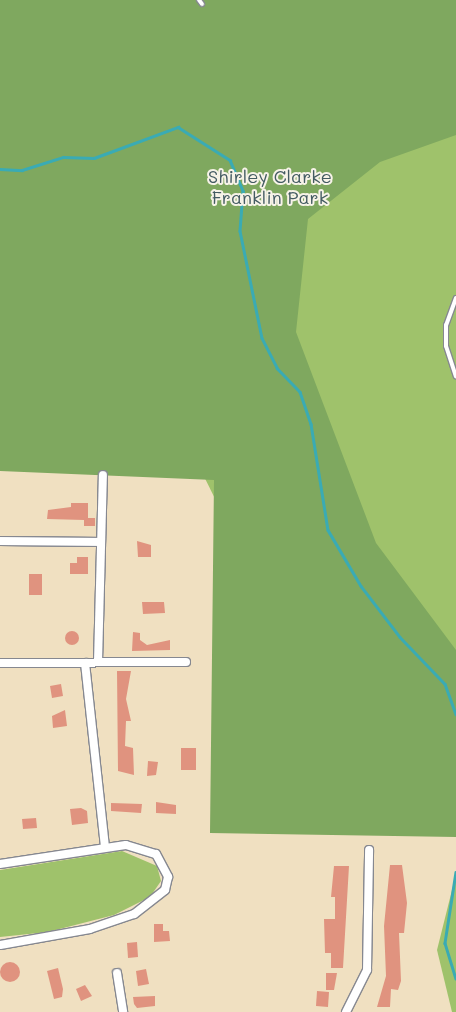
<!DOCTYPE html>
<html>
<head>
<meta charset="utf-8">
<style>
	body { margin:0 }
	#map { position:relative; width:456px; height:1012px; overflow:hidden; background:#f0e0c1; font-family:Mali,sans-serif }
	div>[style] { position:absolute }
	.green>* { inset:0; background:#9fc26b }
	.forest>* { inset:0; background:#7fa85f }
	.stream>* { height:2.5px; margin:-1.25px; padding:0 1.25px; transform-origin:1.25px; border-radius:1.25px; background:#3aabb4 }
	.building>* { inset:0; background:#e0937f }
	.round { border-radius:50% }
	.roads { filter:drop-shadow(1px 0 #868890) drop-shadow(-1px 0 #868890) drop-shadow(0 1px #868890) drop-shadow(0 -1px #868890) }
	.lane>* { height:4px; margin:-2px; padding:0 2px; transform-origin:2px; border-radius:2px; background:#fff }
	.street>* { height:8px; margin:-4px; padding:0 4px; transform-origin:4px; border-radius:4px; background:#fff }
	span { translate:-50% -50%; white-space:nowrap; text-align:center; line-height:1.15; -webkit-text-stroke:4px #f7f3e8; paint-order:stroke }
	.park-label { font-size:18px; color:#435b62 }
</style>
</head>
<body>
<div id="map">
	<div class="green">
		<div style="clip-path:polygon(0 0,456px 0,456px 837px,296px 662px,0 65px)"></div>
		<div style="clip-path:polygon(122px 851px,157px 866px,161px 881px,150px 897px,114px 915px,48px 932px,0 937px,0 870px)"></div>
		<div style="clip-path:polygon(456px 874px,456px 1012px,452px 1012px,437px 950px)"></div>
	</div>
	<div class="forest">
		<div style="clip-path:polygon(0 0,456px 0,456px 135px,380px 162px,308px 219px,296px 332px,376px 543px,456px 650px,456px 837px,210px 833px,214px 480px,0 471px)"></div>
	</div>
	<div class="stream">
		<div style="left:0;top:169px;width:22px;rotate:3deg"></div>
		<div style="left:22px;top:170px;width:43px;rotate:-17.6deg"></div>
		<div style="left:63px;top:157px;width:31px;rotate:2deg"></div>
		<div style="left:94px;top:158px;width:90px;rotate:-20.3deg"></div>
		<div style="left:178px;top:127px;width:62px;rotate:32.4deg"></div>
		<div style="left:230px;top:160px;width:34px;rotate:67deg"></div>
		<div style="left:243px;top:191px;width:40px;rotate:94.3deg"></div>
		<div style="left:240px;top:231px;width:109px;rotate:78.4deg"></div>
		<div style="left:262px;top:338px;width:34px;rotate:63deg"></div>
		<div style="left:277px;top:368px;width:33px;rotate:46deg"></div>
		<div style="left:300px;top:392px;width:34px;rotate:71deg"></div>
		<div style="left:311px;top:424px;width:107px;rotate:80.9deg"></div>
		<div style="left:328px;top:530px;width:65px;rotate:59.5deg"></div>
		<div style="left:361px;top:586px;width:64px;rotate:52.6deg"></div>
		<div style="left:400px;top:637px;width:65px;rotate:46.2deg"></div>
		<div style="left:445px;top:684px;width:32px;rotate:70deg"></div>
		<div style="left:456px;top:872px;width:72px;rotate:98.8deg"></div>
		<div style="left:445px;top:943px;width:37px;rotate:73deg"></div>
	</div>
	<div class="building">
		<div style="clip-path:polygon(71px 503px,88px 503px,88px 518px,95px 518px,95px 526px,84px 526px,84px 520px,47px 519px,48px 510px,71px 507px)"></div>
		<div style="clip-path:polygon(137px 541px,151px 545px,151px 557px,138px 557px)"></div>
		<div style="clip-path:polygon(77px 557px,88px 557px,88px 574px,70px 574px,70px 563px,77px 563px)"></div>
		<div style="clip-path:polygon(29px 574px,42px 574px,42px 595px,29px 595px)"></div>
		<div style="clip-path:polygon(142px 602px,164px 602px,165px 613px,143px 614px)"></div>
		<div class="round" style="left:65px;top:631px;width:14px;height:14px"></div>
		<div style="clip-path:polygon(133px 632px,140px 633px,140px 640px,147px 645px,170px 640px,170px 650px,132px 651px)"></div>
		<div style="clip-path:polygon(117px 671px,131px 671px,126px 699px,131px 721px,126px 721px,125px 746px,133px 748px,134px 775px,118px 771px)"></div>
		<div style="clip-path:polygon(61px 684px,63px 696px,52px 698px,50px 686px)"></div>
		<div style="clip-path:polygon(65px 710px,67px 726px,53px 728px,52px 716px)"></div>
		<div style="clip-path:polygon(181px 748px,196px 748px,196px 770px,181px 770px)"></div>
		<div style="clip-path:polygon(148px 761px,158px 762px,156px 775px,147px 776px)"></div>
		<div style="clip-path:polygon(156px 802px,176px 805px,176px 814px,156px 813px)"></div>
		<div style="clip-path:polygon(111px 803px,142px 804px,141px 813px,111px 811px)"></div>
		<div style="clip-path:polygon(81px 808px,87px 811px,88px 823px,72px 825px,70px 809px)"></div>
		<div style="clip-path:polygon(36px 818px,37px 828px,23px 829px,22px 819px)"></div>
		<div style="clip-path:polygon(390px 865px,402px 865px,407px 903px,404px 933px,399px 933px,401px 981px,398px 990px,391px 989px,390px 1007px,377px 1007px,386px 976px,384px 926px)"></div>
		<div style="clip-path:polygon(334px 866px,349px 866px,343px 968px,331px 968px,331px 953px,325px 953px,324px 919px,335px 919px,335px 897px,331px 897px)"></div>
		<div style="clip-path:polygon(154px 924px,163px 924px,163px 931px,169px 931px,170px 941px,154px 942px)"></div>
		<div style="clip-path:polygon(137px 942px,138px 957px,128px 958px,127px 943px)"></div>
		<div class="round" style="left:0;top:962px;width:20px;height:20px"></div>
		<div style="clip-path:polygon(58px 968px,63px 989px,62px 997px,54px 999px,47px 971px)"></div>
		<div style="clip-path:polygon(146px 969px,149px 984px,138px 986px,136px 971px)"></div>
		<div style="clip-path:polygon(326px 973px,337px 973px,334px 990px,326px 990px)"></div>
		<div style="clip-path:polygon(85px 985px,92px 996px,81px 1001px,76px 989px)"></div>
		<div style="clip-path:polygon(317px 991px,329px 992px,328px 1007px,316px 1006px)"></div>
		<div style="clip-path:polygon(155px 996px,155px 1006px,137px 1008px,134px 1004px,133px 997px)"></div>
	</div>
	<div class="roads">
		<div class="lane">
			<div style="left:199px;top:0;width:5px;rotate:53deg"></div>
			<div style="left:456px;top:298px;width:29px;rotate:110deg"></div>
			<div style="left:446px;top:325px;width:21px;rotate:90deg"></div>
			<div style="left:446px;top:346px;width:32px;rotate:72deg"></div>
		</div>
		<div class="street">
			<div style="left:0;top:541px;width:101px;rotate:0.6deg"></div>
			<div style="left:98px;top:662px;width:187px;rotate:-88.5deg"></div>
			<div style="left:0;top:663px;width:186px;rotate:-0.3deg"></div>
			<div style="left:85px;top:663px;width:184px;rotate:83.8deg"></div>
			<div style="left:0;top:864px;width:127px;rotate:-8.6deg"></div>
			<div style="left:126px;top:845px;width:31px;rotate:17deg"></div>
			<div style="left:156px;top:854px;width:26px;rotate:62deg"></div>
			<div style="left:168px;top:877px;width:13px;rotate:103deg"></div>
			<div style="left:165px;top:890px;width:39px;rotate:142deg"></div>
			<div style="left:134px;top:914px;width:46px;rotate:161.2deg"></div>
			<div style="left:90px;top:929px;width:91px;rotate:169.9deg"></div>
			<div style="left:117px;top:973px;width:39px;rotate:81deg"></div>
			<div style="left:346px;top:1012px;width:47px;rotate:-63.4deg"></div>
			<div style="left:367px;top:970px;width:120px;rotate:-89deg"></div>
		</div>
	</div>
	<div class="park-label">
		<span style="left:270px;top:187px">Shirley Clarke<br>Franklin Park</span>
	</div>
</div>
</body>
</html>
